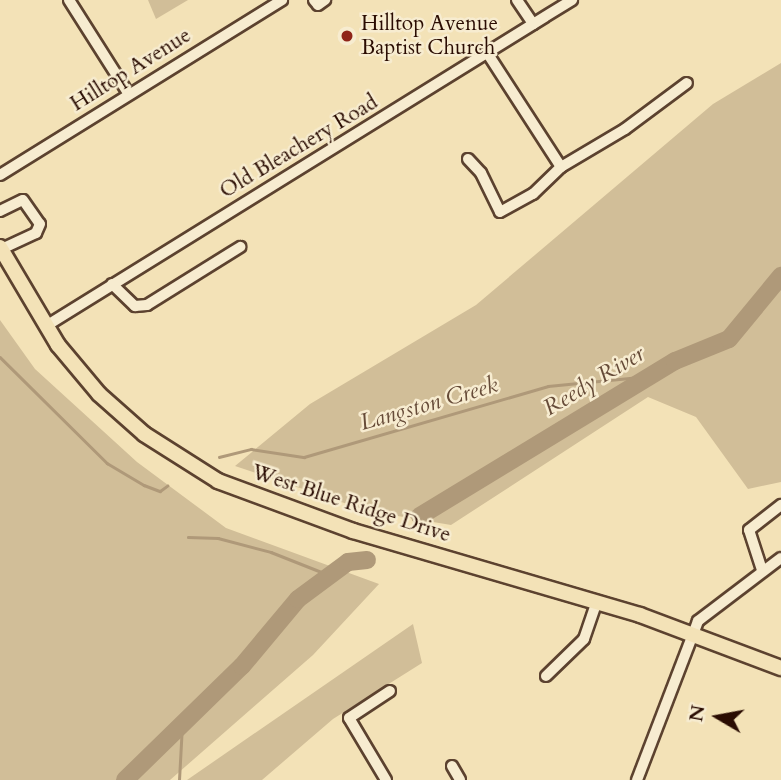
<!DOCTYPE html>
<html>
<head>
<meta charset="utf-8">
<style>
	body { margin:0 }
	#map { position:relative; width:781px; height:780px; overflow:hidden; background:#f3e2b7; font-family:Cardo,serif }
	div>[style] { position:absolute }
	.green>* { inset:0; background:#d1be98 }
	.stream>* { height:2.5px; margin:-1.25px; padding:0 1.25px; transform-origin:1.25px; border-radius:1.25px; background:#af9979 }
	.river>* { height:18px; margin:-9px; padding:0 9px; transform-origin:9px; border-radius:9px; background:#af9979 }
	.roads { filter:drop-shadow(2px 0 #5c422f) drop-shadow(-2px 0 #5c422f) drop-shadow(0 2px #5c422f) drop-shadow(0 -2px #5c422f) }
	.minor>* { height:10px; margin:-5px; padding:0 5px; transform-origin:5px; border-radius:5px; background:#f7ecd0 }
	.major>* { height:14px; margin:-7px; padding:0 7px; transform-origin:7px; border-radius:7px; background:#f3e2b7 }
	.dots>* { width:19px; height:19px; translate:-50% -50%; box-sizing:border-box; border:4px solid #f7ecd0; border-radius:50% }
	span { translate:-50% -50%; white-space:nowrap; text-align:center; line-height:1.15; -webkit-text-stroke:5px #f7ecd0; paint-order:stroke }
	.poi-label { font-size:21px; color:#2a0c02 }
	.left { translate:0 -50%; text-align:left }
	.street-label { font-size:21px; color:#2a0c02 }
	.water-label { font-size:23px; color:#664b38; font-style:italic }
	.north { position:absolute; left:683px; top:682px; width:70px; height:70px; -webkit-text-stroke:5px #f7ecd0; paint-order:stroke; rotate:280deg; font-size:19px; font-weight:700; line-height:28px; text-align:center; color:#2a0c02 }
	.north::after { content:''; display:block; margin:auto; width:24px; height:32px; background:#2a0c02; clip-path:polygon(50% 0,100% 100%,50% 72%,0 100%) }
</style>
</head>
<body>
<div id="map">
	<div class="green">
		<div style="clip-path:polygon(148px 0,188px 0,156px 19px)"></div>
		<div style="clip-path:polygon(781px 63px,781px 482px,748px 489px,696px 417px,648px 397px,451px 525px,368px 511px,235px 466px,310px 404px,476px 305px,713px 104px)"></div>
		<div style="clip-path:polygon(0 320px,35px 369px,137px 462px,226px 528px,379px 584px,313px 655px,170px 780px,0 780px)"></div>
		<div style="clip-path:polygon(413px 624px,422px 663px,333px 719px,262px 780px,187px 780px)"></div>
	</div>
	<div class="stream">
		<div style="left:0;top:357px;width:151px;rotate:44.7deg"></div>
		<div style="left:107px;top:463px;width:43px;rotate:30.7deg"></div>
		<div style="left:144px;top:485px;width:17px;rotate:21deg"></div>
		<div style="left:160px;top:491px;width:9px;rotate:-36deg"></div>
		<div style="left:219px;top:457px;width:33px;rotate:-14deg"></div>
		<div style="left:251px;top:449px;width:54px;rotate:8.6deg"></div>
		<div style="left:304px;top:457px;width:254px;rotate:-16.2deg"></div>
		<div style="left:548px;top:386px;width:102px;rotate:-5.6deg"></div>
		<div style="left:188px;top:537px;width:30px;rotate:2deg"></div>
		<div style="left:218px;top:538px;width:55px;rotate:14.8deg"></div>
		<div style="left:271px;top:552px;width:62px;rotate:21.6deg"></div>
		<div style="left:179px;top:780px;width:56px;rotate:-86.9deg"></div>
	</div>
	<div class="river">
		<div style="left:420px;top:516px;width:298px;rotate:-31.3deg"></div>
		<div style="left:675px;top:361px;width:58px;rotate:-22.2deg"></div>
		<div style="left:729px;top:339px;width:82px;rotate:-50.5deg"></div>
		<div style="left:125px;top:780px;width:163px;rotate:-44.3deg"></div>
		<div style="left:242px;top:666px;width:87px;rotate:-50.1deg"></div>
		<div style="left:298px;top:599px;width:62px;rotate:-36.5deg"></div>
		<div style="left:348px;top:562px;width:19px;rotate:-6deg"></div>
	</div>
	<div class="roads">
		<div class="minor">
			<div style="left:69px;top:0;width:110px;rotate:57.6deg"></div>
			<div style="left:314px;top:0;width:6px;rotate:51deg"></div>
			<div style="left:318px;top:5px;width:9px;rotate:-36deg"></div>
			<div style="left:517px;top:0;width:29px;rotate:56deg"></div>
			<div style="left:468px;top:159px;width:19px;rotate:47deg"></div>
			<div style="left:481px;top:173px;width:43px;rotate:64deg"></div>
			<div style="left:500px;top:212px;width:38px;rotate:-29deg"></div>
			<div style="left:533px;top:194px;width:39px;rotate:-44deg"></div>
			<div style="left:561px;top:167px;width:135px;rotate:-122.9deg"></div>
			<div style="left:561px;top:167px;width:74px;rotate:-30.7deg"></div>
			<div style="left:625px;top:129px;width:77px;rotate:-36.6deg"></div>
			<div style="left:0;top:175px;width:332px;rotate:-31.8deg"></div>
			<div style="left:0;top:211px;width:25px;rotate:-26deg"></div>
			<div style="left:23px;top:200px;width:29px;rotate:55deg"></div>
			<div style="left:40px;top:224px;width:10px;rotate:114deg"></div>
			<div style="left:36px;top:233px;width:38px;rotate:155deg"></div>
			<div style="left:112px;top:284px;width:32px;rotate:44deg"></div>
			<div style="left:135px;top:306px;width:12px;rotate:-5deg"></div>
			<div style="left:147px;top:305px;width:110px;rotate:-31.9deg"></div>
			<div style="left:46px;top:326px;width:619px;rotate:-31.79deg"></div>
			<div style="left:762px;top:570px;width:42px;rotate:-108deg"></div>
			<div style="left:749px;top:530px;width:41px;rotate:-38deg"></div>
			<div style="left:546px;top:676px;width:53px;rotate:-44.2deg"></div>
			<div style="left:584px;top:639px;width:40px;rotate:-71.1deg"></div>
			<div style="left:452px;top:766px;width:16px;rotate:60deg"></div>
			<div style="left:386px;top:780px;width:72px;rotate:-120.8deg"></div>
			<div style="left:349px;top:718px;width:49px;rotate:-33.4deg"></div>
			<div style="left:637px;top:780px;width:170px;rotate:-69deg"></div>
			<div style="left:698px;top:621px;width:104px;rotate:-37.2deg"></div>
		</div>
		<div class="major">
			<div style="left:0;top:247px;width:114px;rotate:59.4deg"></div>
			<div style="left:58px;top:345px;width:64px;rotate:50.1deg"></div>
			<div style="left:99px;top:394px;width:60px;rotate:41.6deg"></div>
			<div style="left:144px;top:434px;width:88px;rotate:32.4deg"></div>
			<div style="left:218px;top:481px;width:144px;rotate:20.3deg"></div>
			<div style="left:353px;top:531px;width:299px;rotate:16.3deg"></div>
			<div style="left:640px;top:615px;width:151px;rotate:20.6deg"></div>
		</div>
	</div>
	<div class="dots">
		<div style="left:347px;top:36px;background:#8f2418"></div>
	</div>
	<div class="poi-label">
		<span class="left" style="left:361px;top:36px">Hilltop Avenue<br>Baptist Church</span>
	</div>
	<div class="street-label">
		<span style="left:131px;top:70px;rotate:-32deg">Hilltop Avenue</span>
		<span style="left:299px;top:147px;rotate:-31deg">Old Bleachery Road</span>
		<span style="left:351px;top:504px;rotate:18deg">West Blue Ridge Drive</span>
	</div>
	<div class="water-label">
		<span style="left:594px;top:381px;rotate:-31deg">Reedy River</span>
		<span style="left:429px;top:404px;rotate:-16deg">Langston Creek</span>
	</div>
	<div class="north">N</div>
</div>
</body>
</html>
